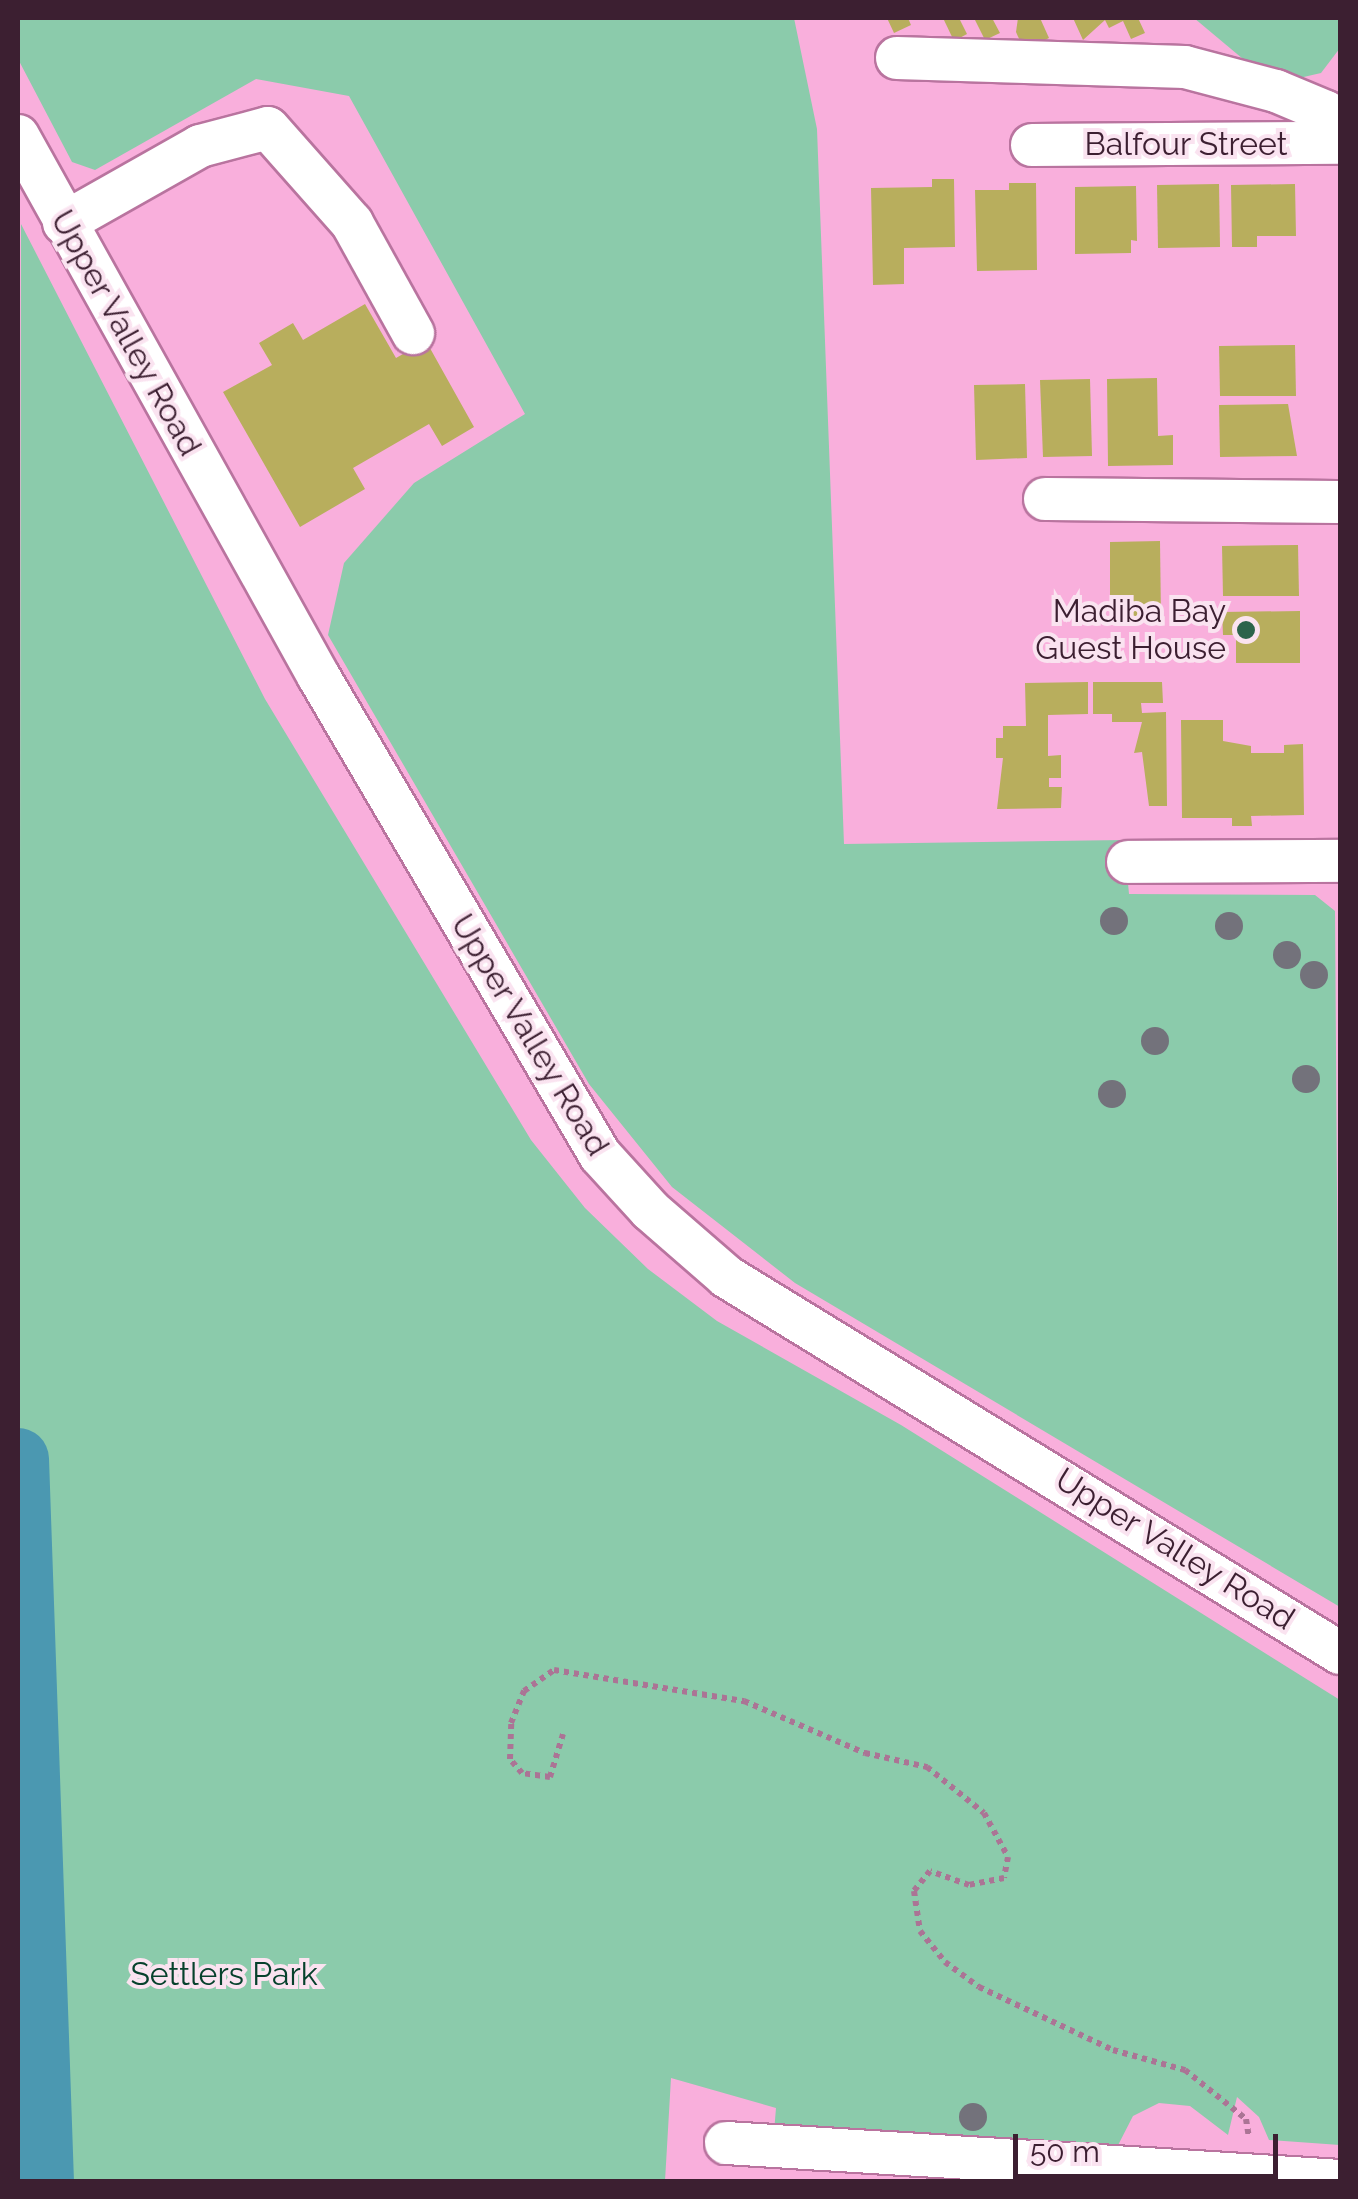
<!DOCTYPE html>
<html>
<head>
<meta charset="utf-8">
<style>
	body { margin:0 }
	#map { position:relative; width:1358px; height:2199px; overflow:hidden; background:#f9afdc; font-family:Raleway,sans-serif }
	div>[style] { position:absolute }
	.green>* { inset:0; background:#8bcbab }
	.river>* { height:62px; margin:-31px; padding:0 31px; transform-origin:31px; border-radius:31px; background:#4b98b1 }
	.building>* { inset:0; background:#b8ae5d }
	.path>* { height:6px; margin-top:-3px; transform-origin:0; background:repeating-linear-gradient(90deg,#ab7495 0 5px,transparent 0 10px) }
	.roads { filter:drop-shadow(2px 0 #b9749f) drop-shadow(-2px 0 #b9749f) drop-shadow(0 2px #b9749f) drop-shadow(0 -2px #b9749f) }
	.minor>* { height:42px; margin:-21px; padding:0 21px; transform-origin:21px; border-radius:21px; background:#fff }
	.trees>* { width:28px; height:28px; margin:-14px; border-radius:50%; background:#73727b }
	.dots>* { width:28px; height:28px; translate:-50% -50%; box-sizing:border-box; border:5px solid #fae3f0; border-radius:50% }
	span { translate:-50% -50%; white-space:nowrap; text-align:center; line-height:1.15; -webkit-text-stroke:8px #fae3f0; paint-order:stroke }
	.street-label { font-size:32px; color:#3c1f31 }
	.poi-label { font-size:32px; color:#3c1f31 }
	.right { translate:-100% -50%; text-align:right }
	.park-label { font-size:32px; color:#06412c }
	.frame { position:absolute; inset:0; border:20px solid #3c1f31; pointer-events:none }
	.scale { position:absolute; left:1013px; top:2134px; width:265px; height:45px; box-sizing:border-box; border:5px solid #3c1f31; border-top:0; padding-left:12px; font-size:30px; line-height:35px; white-space:nowrap; color:#3c1f31; -webkit-text-stroke:8px #fae3f0; paint-order:stroke }
</style>
</head>
<body>
<div id="map">
	<div class="green">
		<div style="clip-path:polygon(18px 18px,794px 18px,817px 129px,844px 844px,1124px 840px,1129px 894px,1315px 895px,1335px 911px,1340px 1607px,795px 1283px,672px 1187px,589px 1084px,328px 635px,344px 563px,414px 483px,525px 414px,349px 96px,256px 79px,95px 170px,72px 162px,18px 59px)"></div>
		<div style="clip-path:polygon(1194px 18px,1340px 18px,1340px 48px,1321px 73px,1273px 84px)"></div>
		<div style="clip-path:polygon(21px 224px,265px 699px,531px 1140px,585px 1208px,648px 1269px,717px 1321px,901px 1425px,1340px 1700px,1340px 2145px,1269px 2140px,1259px 2117px,1237px 2097px,1228px 2135px,1190px 2106px,1159px 2103px,1133px 2116px,1114px 2153px,774px 2132px,776px 2108px,671px 2078px,665px 2181px,18px 2182px)"></div>
	</div>
	<div class="river">
		<div style="left:18px;top:1459px;width:723px;rotate:88.02deg"></div>
	</div>
	<div class="building">
		<div style="clip-path:polygon(887px 18px,908px 18px,911px 25px,894px 33px)"></div>
		<div style="clip-path:polygon(943px 18px,959px 18px,967px 34px,954px 41px)"></div>
		<div style="clip-path:polygon(974px 18px,992px 18px,1000px 33px,985px 40px)"></div>
		<div style="clip-path:polygon(1018px 18px,1040px 18px,1049px 38px,1024px 50px,1016px 32px)"></div>
		<div style="clip-path:polygon(1073px 18px,1138px 18px,1145px 33px,1131px 39px,1123px 21px,1109px 28px,1105px 20px,1083px 40px)"></div>
		<div style="clip-path:polygon(932px 179px,954px 179px,955px 247px,904px 248px,904px 284px,873px 285px,871px 188px,932px 187px)"></div>
		<div style="clip-path:polygon(1009px 183px,1036px 183px,1037px 270px,977px 271px,975px 190px,1009px 190px)"></div>
		<div style="clip-path:polygon(1219px 184px,1220px 247px,1158px 248px,1157px 185px)"></div>
		<div style="clip-path:polygon(1295px 184px,1296px 236px,1257px 236px,1257px 247px,1232px 247px,1231px 185px)"></div>
		<div style="clip-path:polygon(1136px 186px,1137px 241px,1131px 240px,1131px 253px,1075px 254px,1075px 187px)"></div>
		<div style="clip-path:polygon(365px 304px,396px 358px,426px 341px,474px 427px,442px 446px,429px 424px,353px 468px,365px 489px,300px 527px,223px 392px,272px 365px,259px 343px,293px 323px,303px 340px)"></div>
		<div style="clip-path:polygon(1295px 345px,1296px 396px,1220px 396px,1219px 346px)"></div>
		<div style="clip-path:polygon(1157px 378px,1158px 436px,1173px 435px,1173px 465px,1108px 466px,1107px 379px)"></div>
		<div style="clip-path:polygon(1090px 379px,1092px 456px,1043px 457px,1040px 380px)"></div>
		<div style="clip-path:polygon(1025px 384px,1027px 458px,976px 460px,974px 385px)"></div>
		<div style="clip-path:polygon(1288px 404px,1297px 456px,1220px 457px,1219px 405px)"></div>
		<div style="clip-path:polygon(1160px 541px,1161px 619px,1110px 620px,1110px 542px)"></div>
		<div style="clip-path:polygon(1298px 545px,1299px 596px,1223px 596px,1222px 546px)"></div>
		<div style="clip-path:polygon(1300px 611px,1300px 663px,1236px 663px,1236px 635px,1223px 635px,1222px 612px)"></div>
		<div style="clip-path:polygon(1088px 682px,1088px 714px,1048px 715px,1048px 756px,1061px 755px,1061px 778px,1049px 778px,1049px 787px,1062px 787px,1061px 808px,997px 809px,1003px 758px,996px 758px,996px 738px,1003px 738px,1003px 726px,1026px 726px,1025px 683px)"></div>
		<div style="clip-path:polygon(1093px 682px,1162px 682px,1163px 703px,1141px 703px,1142px 713px,1166px 712px,1167px 806px,1149px 806px,1142px 752px,1134px 753px,1142px 722px,1112px 722px,1112px 714px,1093px 714px)"></div>
		<div style="clip-path:polygon(1181px 720px,1223px 720px,1223px 741px,1251px 746px,1251px 753px,1284px 753px,1284px 745px,1303px 744px,1304px 815px,1251px 816px,1252px 826px,1232px 826px,1232px 818px,1182px 818px)"></div>
	</div>
	<div class="path">
		<div style="left:563px;top:1734px;width:45px;rotate:106.8deg"></div>
		<div style="left:550px;top:1777px;width:28px;rotate:-172deg"></div>
		<div style="left:522px;top:1773px;width:18px;rotate:-131deg"></div>
		<div style="left:510px;top:1759px;width:36px;rotate:-88deg"></div>
		<div style="left:511px;top:1723px;width:35px;rotate:-68deg"></div>
		<div style="left:524px;top:1691px;width:37px;rotate:-35deg"></div>
		<div style="left:554px;top:1670px;width:193px;rotate:9.3deg"></div>
		<div style="left:744px;top:1701px;width:132px;rotate:23.3deg"></div>
		<div style="left:865px;top:1753px;width:64px;rotate:12.7deg"></div>
		<div style="left:927px;top:1767px;width:73px;rotate:38.9deg"></div>
		<div style="left:984px;top:1813px;width:50px;rotate:61.4deg"></div>
		<div style="left:1008px;top:1857px;width:21px;rotate:101deg"></div>
		<div style="left:1004px;top:1878px;width:36px;rotate:169deg"></div>
		<div style="left:969px;top:1885px;width:41px;rotate:-160.3deg"></div>
		<div style="left:930px;top:1871px;width:26px;rotate:129deg"></div>
		<div style="left:914px;top:1891px;width:40px;rotate:81.5deg"></div>
		<div style="left:920px;top:1931px;width:40px;rotate:51deg"></div>
		<div style="left:945px;top:1962px;width:42px;rotate:36.3deg"></div>
		<div style="left:979px;top:1987px;width:148px;rotate:25.2deg"></div>
		<div style="left:1113px;top:2050px;width:75px;rotate:15.5deg"></div>
		<div style="left:1185px;top:2070px;width:78px;rotate:38.8deg"></div>
		<div style="left:1246px;top:2119px;width:18px;rotate:81deg"></div>
	</div>
	<div class="roads">
		<div class="minor">
			<div style="left:897px;top:58px;width:288px;rotate:1.8deg"></div>
			<div style="left:1185px;top:67px;width:94px;rotate:14.8deg"></div>
			<div style="left:1276px;top:91px;width:54px;rotate:22.8deg"></div>
			<div style="left:1326px;top:112px;width:21px;rotate:49deg"></div>
			<div style="left:18px;top:136px;width:619px;rotate:60.91deg"></div>
			<div style="left:319px;top:677px;width:554px;rotate:59.55deg"></div>
			<div style="left:600px;top:1155px;width:74px;rotate:47.7deg"></div>
			<div style="left:650px;top:1210px;width:102px;rotate:41deg"></div>
			<div style="left:727px;top:1277px;width:719px;rotate:31.52deg"></div>
			<div style="left:1032px;top:145px;width:308px;rotate:-0.4deg"></div>
			<div style="left:64px;top:223px;width:156px;rotate:-29.5deg"></div>
			<div style="left:200px;top:146px;width:70px;rotate:-14.8deg"></div>
			<div style="left:268px;top:128px;width:127px;rotate:48.5deg"></div>
			<div style="left:352px;top:223px;width:126px;rotate:61deg"></div>
			<div style="left:1045px;top:499px;width:295px;rotate:0.6deg"></div>
			<div style="left:1128px;top:862px;width:212px;rotate:-0.3deg"></div>
			<div style="left:726px;top:2143px;width:615px;rotate:3.54deg"></div>
		</div>
	</div>
	<div class="trees">
		<div style="left:1114px;top:921px"></div>
		<div style="left:1229px;top:926px"></div>
		<div style="left:1287px;top:955px"></div>
		<div style="left:1314px;top:975px"></div>
		<div style="left:1155px;top:1041px"></div>
		<div style="left:1306px;top:1079px"></div>
		<div style="left:1112px;top:1094px"></div>
		<div style="left:973px;top:2117px"></div>
	</div>
	<div class="dots">
		<div style="left:1246px;top:630px;background:#2c634b"></div>
	</div>
	<div class="street-label">
		<span style="left:1186px;top:144px">Balfour Street</span>
		<span style="left:126px;top:333px;rotate:61deg">Upper Valley Road</span>
		<span style="left:530px;top:1035px;rotate:59deg">Upper Valley Road</span>
		<span style="left:1175px;top:1549px;rotate:32deg">Upper Valley Road</span>
	</div>
	<div class="poi-label">
		<span class="right" style="left:1226px;top:630px">Madiba Bay<br>Guest House</span>
	</div>
	<div class="park-label">
		<span style="left:224px;top:1974px">Settlers Park</span>
	</div>
	<div class="frame"></div>
	<div class="scale">50 m</div>
</div>
</body>
</html>
